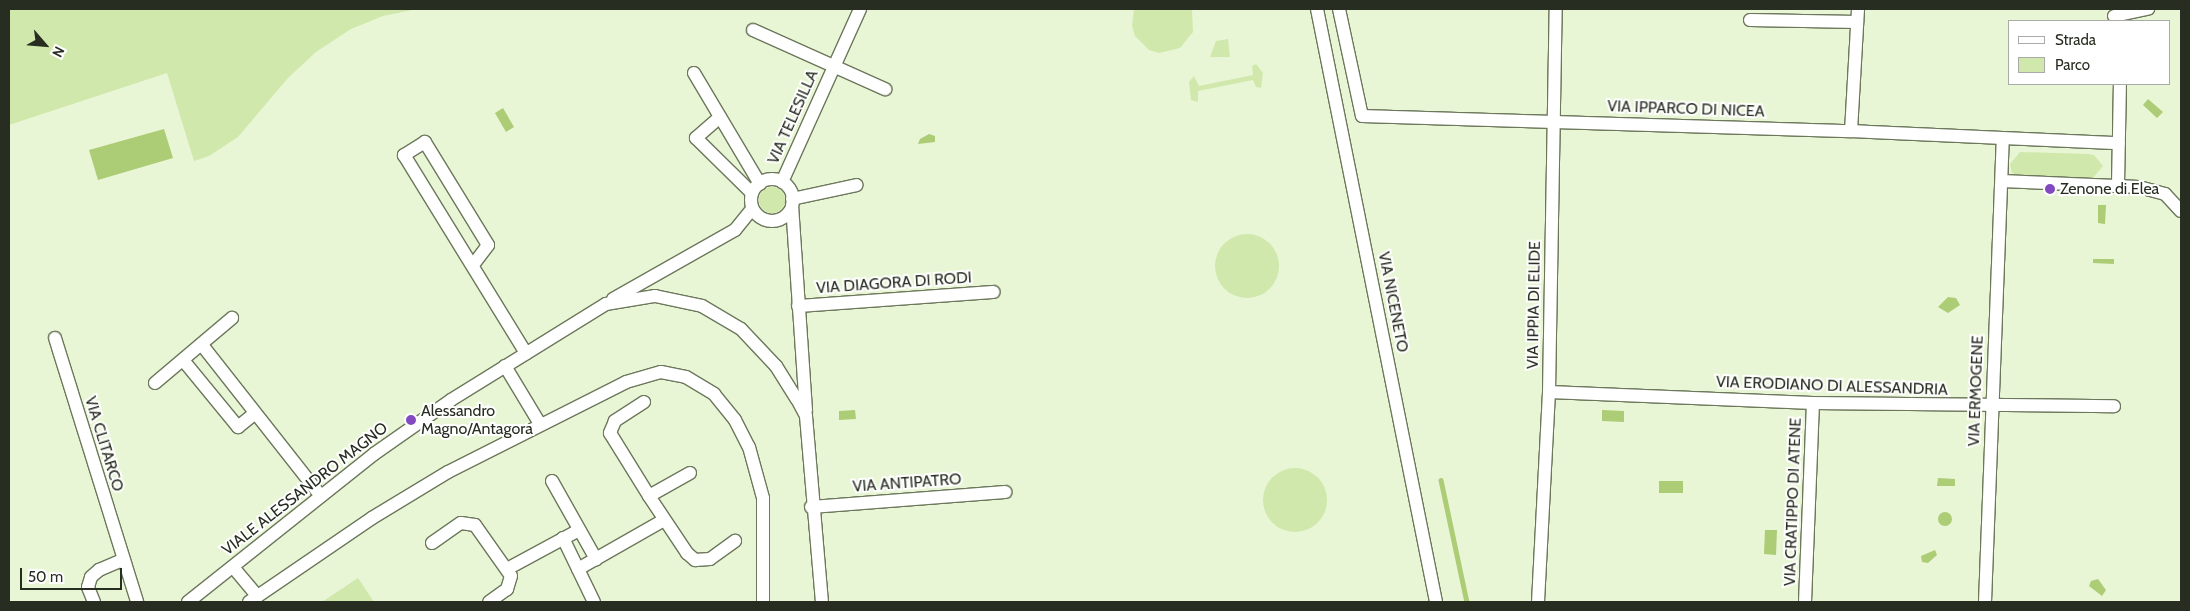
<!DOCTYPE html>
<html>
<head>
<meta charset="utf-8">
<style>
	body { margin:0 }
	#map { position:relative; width:2190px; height:611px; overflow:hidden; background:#e9f6d6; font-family:Cabin,sans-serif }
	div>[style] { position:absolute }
	.green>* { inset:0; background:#d0e8ab }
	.round { border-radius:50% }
	.water>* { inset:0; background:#accc75 }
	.stream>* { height:4.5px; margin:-2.25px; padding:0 2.25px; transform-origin:2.25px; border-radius:2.25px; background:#accc75 }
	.roads { filter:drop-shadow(1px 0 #6c775b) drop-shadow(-1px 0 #6c775b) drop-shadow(0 1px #6c775b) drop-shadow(0 -1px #6c775b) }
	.street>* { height:12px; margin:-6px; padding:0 6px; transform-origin:6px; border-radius:6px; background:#fff }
	.street>.ring { margin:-6px; padding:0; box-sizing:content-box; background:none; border:12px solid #fff; border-radius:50% }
	.dots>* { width:14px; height:14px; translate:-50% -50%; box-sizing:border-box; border:2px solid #fff; border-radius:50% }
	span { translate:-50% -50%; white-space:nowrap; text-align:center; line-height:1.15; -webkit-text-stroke:4px #fff; paint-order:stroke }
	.street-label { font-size:16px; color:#282d21 }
	.poi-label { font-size:16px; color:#282d21 }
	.left { translate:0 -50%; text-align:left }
	.frame { position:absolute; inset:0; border:10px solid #282d21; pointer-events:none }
	.legend { position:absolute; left:2008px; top:20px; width:162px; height:65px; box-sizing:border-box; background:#fff; border:1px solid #a9aba6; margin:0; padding:6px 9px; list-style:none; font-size:15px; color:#282d21 }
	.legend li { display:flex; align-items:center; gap:10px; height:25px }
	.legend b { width:25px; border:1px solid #a9aba6 }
	.north { position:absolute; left:20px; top:20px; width:50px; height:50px; -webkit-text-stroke:4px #fff; paint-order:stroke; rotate:117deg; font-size:14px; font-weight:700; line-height:20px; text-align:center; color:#282d21 }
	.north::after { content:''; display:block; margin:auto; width:18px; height:22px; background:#282d21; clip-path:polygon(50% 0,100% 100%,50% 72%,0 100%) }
	.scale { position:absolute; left:20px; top:568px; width:102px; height:22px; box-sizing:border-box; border:2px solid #282d21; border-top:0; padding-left:6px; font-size:15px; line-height:18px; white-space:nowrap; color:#282d21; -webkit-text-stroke:4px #fff; paint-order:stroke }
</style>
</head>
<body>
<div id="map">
	<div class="green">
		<div style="clip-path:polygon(9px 9px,417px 9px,383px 16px,351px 29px,316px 52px,288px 78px,238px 137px,209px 156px,194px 161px,167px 73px,9px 125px)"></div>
		<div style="clip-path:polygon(1134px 9px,1192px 9px,1193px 32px,1180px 48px,1159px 53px,1149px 50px,1135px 36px,1132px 26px)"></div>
		<div style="clip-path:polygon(1228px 39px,1230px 57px,1210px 57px,1216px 41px)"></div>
		<div style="clip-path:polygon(1256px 64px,1263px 73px,1261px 88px,1256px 87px,1253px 80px,1198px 91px,1198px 102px,1191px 100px,1189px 82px,1194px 76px,1199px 86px,1253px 75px,1252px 66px)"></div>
		<div style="clip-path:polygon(2020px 152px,2088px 154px,2094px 155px,2103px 166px,2093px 178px,2019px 176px,2012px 173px,2010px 164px)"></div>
		<div class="round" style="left:759px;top:187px;width:26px;height:26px"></div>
		<div class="round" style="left:1215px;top:234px;width:64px;height:64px"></div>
		<div class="round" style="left:1263px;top:468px;width:64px;height:64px"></div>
		<div style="clip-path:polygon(358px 578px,374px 602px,322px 602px)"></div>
	</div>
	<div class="water">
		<div style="clip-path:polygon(2148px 99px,2163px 112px,2157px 118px,2143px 105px)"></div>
		<div style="clip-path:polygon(503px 108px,514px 127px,506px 132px,495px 113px)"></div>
		<div style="clip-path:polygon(164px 129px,173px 158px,98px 180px,89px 150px)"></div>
		<div style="clip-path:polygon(929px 134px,935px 136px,935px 142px,918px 144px,920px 139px)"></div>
		<div style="clip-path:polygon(2098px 205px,2106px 205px,2105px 224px,2098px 223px)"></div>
		<div style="clip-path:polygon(2093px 259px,2114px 259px,2114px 264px,2093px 263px)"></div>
		<div style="clip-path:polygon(1948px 297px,1956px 298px,1960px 305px,1948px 313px,1938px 307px)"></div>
		<div style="clip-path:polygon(855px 410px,856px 419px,839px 420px,839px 411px)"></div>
		<div style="clip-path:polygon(1602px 410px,1624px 411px,1624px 422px,1602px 421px)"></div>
		<div style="clip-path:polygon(1938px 478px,1955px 479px,1955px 486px,1937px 486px)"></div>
		<div style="clip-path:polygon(1659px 481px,1683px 481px,1683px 493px,1659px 493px)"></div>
		<div class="round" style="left:1938px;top:512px;width:14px;height:14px"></div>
		<div style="clip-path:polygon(1765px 530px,1777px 530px,1776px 555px,1764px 554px)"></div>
		<div style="clip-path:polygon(1935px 550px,1937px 555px,1928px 563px,1922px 562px,1921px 556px)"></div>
		<div style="clip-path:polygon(2098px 579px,2106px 590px,2102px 596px,2089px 586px,2091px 581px)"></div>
	</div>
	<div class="stream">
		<div style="left:1441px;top:480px;width:125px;rotate:78deg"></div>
	</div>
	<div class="roads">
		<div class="street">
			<div style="left:1317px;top:9px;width:605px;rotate:78.65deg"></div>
			<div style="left:1339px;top:9px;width:109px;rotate:77.9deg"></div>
			<div style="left:1362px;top:116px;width:489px;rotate:1.8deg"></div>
			<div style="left:1851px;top:131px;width:268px;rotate:2.6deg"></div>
			<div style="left:2114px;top:16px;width:35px;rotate:-12deg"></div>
			<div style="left:1750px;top:20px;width:107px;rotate:1.1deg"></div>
			<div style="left:753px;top:30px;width:145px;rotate:24.1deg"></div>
			<div style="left:694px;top:73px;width:129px;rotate:59.3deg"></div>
			<div style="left:720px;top:117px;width:32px;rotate:139deg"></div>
			<div style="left:696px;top:138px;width:78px;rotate:44.5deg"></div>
			<div style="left:1851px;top:131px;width:122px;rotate:-86.7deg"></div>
			<div class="ring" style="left:751px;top:179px;width:30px;height:30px"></div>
			<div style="left:2002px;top:181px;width:137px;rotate:2.5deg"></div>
			<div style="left:2139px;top:187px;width:27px;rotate:15deg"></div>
			<div style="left:2165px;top:194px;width:23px;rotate:47deg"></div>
			<div style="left:782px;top:182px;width:190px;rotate:-65.7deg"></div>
			<div style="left:2118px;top:185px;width:101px;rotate:-88.9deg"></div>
			<div style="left:792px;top:199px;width:66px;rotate:-12.2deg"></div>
			<div style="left:792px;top:205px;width:206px;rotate:86.1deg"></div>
			<div style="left:473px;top:265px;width:25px;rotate:-53deg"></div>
			<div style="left:488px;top:245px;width:121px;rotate:-121.5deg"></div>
			<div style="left:425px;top:142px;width:25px;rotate:148deg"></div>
			<div style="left:404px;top:155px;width:233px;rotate:58.4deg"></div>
			<div style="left:613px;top:299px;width:140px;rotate:-29.5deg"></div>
			<div style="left:735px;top:230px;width:27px;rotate:-51deg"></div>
			<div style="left:798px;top:306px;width:196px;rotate:-4.1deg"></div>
			<div style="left:55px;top:338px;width:276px;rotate:72.7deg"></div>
			<div style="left:202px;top:345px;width:192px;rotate:51.8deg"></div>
			<div style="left:183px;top:360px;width:87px;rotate:50.6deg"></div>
			<div style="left:238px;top:427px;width:21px;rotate:-39deg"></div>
			<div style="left:505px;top:366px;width:68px;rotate:58.9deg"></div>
			<div style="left:155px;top:383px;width:101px;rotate:-40.2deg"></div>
			<div style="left:1549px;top:392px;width:264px;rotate:2.4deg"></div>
			<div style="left:1813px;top:403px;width:301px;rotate:0.6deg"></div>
			<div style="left:644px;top:402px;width:35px;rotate:147deg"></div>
			<div style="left:615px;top:421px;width:13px;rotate:113deg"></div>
			<div style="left:610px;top:433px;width:74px;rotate:58.2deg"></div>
			<div style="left:649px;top:496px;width:69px;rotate:56.3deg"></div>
			<div style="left:687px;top:553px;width:11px;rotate:41deg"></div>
			<div style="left:695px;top:560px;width:15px;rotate:-4deg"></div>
			<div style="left:710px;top:559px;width:31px;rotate:-36deg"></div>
			<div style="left:552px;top:481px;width:90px;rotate:60.6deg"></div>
			<div style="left:649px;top:496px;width:47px;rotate:-29.3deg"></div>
			<div style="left:811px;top:507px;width:195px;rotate:-4.4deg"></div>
			<div style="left:563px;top:538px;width:71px;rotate:64.2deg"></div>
			<div style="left:432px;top:543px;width:35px;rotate:-35deg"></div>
			<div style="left:461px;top:523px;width:14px;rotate:8deg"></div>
			<div style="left:475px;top:525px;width:62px;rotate:54.8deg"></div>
			<div style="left:511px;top:576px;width:14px;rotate:107deg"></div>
			<div style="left:507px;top:589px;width:22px;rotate:144deg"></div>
			<div style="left:233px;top:567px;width:38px;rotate:50deg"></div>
			<div style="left:507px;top:569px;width:82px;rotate:-28.4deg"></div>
			<div style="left:578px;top:569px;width:99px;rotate:-29.7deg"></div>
			<div style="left:94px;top:602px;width:16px;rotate:-112deg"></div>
			<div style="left:88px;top:587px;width:10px;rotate:-73deg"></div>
			<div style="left:91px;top:577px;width:11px;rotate:-41deg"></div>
			<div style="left:99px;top:570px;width:26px;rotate:-23deg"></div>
			<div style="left:188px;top:602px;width:238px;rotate:-38.5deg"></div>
			<div style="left:374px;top:454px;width:94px;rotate:-35deg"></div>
			<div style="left:451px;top:400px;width:182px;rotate:-31.8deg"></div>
			<div style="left:606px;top:304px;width:50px;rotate:-9.3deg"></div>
			<div style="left:655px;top:296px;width:48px;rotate:12deg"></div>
			<div style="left:702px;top:306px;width:45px;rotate:30.5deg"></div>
			<div style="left:741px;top:329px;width:51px;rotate:46.6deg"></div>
			<div style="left:776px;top:366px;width:39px;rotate:58deg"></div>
			<div style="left:797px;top:399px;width:19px;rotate:62deg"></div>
			<div style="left:806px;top:416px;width:187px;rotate:85.1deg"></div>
			<div style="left:249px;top:602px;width:149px;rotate:-34.3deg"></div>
			<div style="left:372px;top:518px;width:89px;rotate:-31.2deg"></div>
			<div style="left:448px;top:472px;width:199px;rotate:-26.8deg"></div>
			<div style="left:626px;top:382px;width:36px;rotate:-16deg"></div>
			<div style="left:661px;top:372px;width:25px;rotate:11deg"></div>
			<div style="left:686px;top:377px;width:33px;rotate:31deg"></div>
			<div style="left:714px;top:394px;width:33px;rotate:51deg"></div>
			<div style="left:735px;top:420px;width:30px;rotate:63deg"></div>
			<div style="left:749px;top:447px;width:53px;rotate:74.6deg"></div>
			<div style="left:763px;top:498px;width:104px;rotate:90deg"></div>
			<div style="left:1538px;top:602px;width:210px;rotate:-87deg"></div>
			<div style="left:1549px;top:392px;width:383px;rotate:-89deg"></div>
			<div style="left:1805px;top:602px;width:199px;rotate:-87.7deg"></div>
			<div style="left:1985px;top:602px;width:464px;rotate:-87.8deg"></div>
		</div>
	</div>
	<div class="dots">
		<div style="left:2050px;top:189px;background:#8249c0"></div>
		<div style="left:411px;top:420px;background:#8249c0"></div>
	</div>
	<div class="street-label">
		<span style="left:1686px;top:109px;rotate:2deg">VIA IPPARCO DI NICEA</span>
		<span style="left:793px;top:117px;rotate:-66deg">VIA TELESILLA</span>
		<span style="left:894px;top:283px;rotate:-4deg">VIA DIAGORA DI RODI</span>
		<span style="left:1393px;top:302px;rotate:79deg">VIA NICENETO</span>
		<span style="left:1534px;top:305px;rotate:-89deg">VIA IPPIA DI ELIDE</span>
		<span style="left:1832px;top:386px;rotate:2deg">VIA ERODIANO DI ALESSANDRIA</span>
		<span style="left:1976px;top:391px;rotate:-88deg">VIA ERMOGENE</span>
		<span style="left:104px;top:444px;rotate:73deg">VIA CLITARCO</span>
		<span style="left:907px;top:483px;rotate:-4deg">VIA ANTIPATRO</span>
		<span style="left:305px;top:489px;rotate:-38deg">VIALE ALESSANDRO MAGNO</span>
		<span style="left:1793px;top:502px;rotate:-88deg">VIA CRATIPPO DI ATENE</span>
	</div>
	<div class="poi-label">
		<span class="left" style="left:2060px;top:189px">Zenone di Elea</span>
		<span class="left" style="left:421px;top:420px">Alessandro<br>Magno/Antagora</span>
	</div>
	<div class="frame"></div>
	<ul class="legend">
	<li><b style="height:6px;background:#fff"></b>Strada</li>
	<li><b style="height:14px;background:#d0e8ab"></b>Parco</li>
	</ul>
	<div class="north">N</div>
	<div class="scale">50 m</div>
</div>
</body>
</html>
